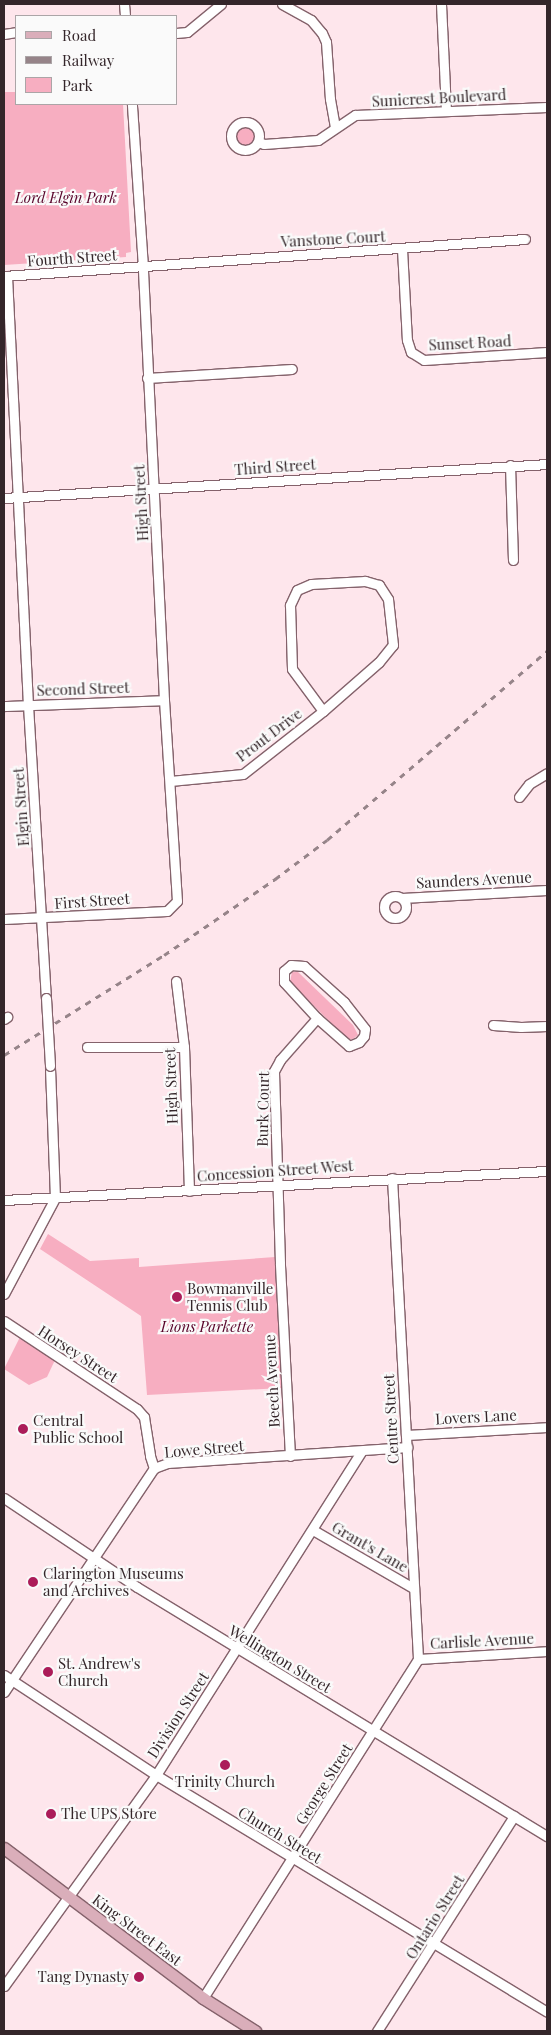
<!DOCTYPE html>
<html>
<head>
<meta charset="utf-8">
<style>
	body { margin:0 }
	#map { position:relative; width:551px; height:2035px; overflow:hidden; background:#fee6ec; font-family:"Playfair Display",serif }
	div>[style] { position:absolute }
	.green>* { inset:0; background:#f7aec1 }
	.round { border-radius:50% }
	.roads { filter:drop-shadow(1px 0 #84626b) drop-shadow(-1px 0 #84626b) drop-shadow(0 1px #84626b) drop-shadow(0 -1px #84626b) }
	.minor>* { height:9px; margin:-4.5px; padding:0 4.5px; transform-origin:4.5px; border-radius:4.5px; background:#fff }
	.minor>.ring { margin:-4.5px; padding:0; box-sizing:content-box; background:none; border:9px solid #fff; border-radius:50% }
	.major>* { height:11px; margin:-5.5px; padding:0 5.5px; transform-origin:5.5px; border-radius:5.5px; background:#daaeba }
	.rail>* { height:2.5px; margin-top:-1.25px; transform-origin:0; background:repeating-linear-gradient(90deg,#968489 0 6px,transparent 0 12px) }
	.bridges { filter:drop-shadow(1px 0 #84626b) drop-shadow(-1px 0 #84626b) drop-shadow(0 1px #84626b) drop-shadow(0 -1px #84626b) }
	.minor-bridge>* { height:9px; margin:-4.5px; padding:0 4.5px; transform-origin:4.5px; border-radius:4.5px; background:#fff }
	.dots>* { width:14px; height:14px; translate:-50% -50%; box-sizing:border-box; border:2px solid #fafafa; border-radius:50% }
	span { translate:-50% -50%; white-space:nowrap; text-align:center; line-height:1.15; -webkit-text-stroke:4.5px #fafafa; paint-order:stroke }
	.street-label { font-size:15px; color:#34262a }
	.park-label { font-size:15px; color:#58042a; font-style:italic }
	.poi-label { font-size:15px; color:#34262a }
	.left { translate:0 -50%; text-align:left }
	.right { translate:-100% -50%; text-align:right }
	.frame { position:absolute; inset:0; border:5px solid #34262a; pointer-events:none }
	.legend { position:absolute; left:15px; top:15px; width:162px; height:90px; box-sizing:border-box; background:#fafafa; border:1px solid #aba5a7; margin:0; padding:6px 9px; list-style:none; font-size:15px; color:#34262a }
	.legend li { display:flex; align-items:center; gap:10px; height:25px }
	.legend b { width:25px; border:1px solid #aba5a7 }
</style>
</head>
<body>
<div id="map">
	<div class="green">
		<div style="clip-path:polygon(4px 92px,16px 92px,16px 104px,123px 104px,131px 252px,126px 253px,126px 257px,4px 265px)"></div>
		<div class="round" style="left:235px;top:125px;width:22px;height:22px"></div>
		<div style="clip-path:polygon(292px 972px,298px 972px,353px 1025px,358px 1035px,353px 1039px,347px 1039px,290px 982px)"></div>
		<div style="clip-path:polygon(48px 1234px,90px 1261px,139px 1258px,139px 1267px,275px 1257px,282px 1388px,147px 1395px,141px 1316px,40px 1249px)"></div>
		<div style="clip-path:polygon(20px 1337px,55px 1360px,47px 1377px,29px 1385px,4px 1369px)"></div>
	</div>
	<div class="roads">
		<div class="minor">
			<div style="left:124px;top:4px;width:12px;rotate:85deg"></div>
			<div style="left:282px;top:4px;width:33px;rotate:29deg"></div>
			<div style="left:311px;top:20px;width:17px;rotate:50deg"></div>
			<div style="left:322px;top:33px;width:10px;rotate:66deg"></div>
			<div style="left:326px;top:42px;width:57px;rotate:86deg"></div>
			<div style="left:330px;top:99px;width:28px;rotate:80deg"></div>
			<div style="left:441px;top:4px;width:107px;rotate:87.3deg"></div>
			<div style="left:176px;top:33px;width:11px;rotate:-5deg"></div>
			<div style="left:187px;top:32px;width:44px;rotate:-39.5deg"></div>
			<div style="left:4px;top:34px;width:12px;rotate:-9deg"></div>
			<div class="ring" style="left:231px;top:122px;width:19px;height:19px"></div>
			<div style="left:258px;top:142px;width:6px;rotate:18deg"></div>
			<div style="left:264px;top:144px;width:54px;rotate:-4.2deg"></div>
			<div style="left:318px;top:140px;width:45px;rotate:-34deg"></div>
			<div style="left:355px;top:115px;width:192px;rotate:-2.4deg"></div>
			<div style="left:402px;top:249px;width:91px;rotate:86.9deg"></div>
			<div style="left:407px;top:340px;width:13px;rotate:72deg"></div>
			<div style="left:411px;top:352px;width:15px;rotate:32deg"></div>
			<div style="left:424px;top:360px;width:123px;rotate:-3.7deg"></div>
			<div style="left:4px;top:276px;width:522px;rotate:-4.06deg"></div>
			<div style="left:7px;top:276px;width:430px;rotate:87.2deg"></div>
			<div style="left:28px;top:705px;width:294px;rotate:86.5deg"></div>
			<div style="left:147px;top:378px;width:145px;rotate:-3.6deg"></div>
			<div style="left:510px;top:465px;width:95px;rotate:88.2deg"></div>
			<div style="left:4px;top:498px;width:544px;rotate:-3.58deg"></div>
			<div style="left:4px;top:706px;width:160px;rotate:-2.1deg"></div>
			<div style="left:170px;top:781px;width:73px;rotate:-5.5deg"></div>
			<div style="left:243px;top:774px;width:102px;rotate:-38.2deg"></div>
			<div style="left:323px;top:711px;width:74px;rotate:-41.2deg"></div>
			<div style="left:379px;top:662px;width:22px;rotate:-51deg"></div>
			<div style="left:393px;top:645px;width:46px;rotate:-96.2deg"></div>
			<div style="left:388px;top:599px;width:17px;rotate:-123deg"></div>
			<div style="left:379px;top:585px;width:15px;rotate:-164deg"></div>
			<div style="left:365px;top:581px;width:54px;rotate:176.8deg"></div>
			<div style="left:311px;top:584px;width:15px;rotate:157deg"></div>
			<div style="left:297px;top:590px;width:17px;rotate:115deg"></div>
			<div style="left:290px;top:605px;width:64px;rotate:88.2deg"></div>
			<div style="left:292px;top:669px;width:52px;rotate:53.6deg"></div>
			<div style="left:519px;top:797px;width:16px;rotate:-52deg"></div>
			<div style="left:529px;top:784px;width:21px;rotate:-31deg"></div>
			<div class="ring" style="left:384px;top:896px;width:13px;height:13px"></div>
			<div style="left:402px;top:898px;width:145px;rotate:-3.2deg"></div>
			<div style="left:4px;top:919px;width:163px;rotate:-2.8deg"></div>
			<div style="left:167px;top:911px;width:14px;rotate:-45deg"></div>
			<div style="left:177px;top:901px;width:201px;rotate:-93.7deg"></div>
			<div style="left:164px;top:700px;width:434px;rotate:-92.8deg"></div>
			<div style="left:143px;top:267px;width:163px;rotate:-93.9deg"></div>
			<div style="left:291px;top:965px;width:13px;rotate:4deg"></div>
			<div style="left:304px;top:966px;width:54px;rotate:42deg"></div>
			<div style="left:344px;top:1002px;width:34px;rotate:52deg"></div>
			<div style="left:365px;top:1029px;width:7px;rotate:98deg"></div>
			<div style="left:364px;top:1036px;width:8px;rotate:130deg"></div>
			<div style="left:359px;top:1042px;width:11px;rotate:158deg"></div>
			<div style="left:349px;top:1046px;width:43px;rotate:-138.8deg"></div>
			<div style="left:317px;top:1018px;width:49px;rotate:-132.5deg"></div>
			<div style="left:284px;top:982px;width:11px;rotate:-90deg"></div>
			<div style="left:284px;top:971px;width:9px;rotate:-41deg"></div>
			<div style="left:176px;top:981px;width:66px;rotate:83.1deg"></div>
			<div style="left:184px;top:1047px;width:144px;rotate:88deg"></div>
			<div style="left:4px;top:1019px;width:4px;rotate:-34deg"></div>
			<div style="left:493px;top:1025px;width:28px;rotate:4deg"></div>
			<div style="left:521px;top:1027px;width:26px;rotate:-2deg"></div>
			<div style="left:87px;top:1047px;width:97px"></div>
			<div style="left:392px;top:1178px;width:482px;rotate:86.9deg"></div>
			<div style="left:4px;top:1200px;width:544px;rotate:-3.06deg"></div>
			<div style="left:4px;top:1294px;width:109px;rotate:-62deg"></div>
			<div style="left:55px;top:1198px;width:132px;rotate:-92.2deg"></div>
			<div style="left:4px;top:1321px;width:159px;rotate:33.5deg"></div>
			<div style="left:137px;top:1409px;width:11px;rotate:49deg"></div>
			<div style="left:144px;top:1417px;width:39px;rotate:81deg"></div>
			<div style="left:150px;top:1456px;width:13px;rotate:72deg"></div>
			<div style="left:406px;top:1435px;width:141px;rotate:-3.2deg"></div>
			<div style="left:290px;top:1456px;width:193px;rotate:-93deg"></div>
			<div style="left:280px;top:1263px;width:192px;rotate:-91.8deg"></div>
			<div style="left:274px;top:1071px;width:13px;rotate:-61deg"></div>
			<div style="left:280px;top:1060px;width:56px;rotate:-48.6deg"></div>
			<div style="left:154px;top:1468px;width:15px;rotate:-20deg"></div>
			<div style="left:168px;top:1463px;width:240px;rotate:-3.8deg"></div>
			<div style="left:4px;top:1498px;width:160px;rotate:33.8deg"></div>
			<div style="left:137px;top:1587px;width:480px;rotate:31.3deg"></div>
			<div style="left:313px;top:1530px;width:116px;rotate:30.1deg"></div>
			<div style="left:418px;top:1659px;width:129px;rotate:-3.5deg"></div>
			<div style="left:4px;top:1675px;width:182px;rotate:33.3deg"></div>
			<div style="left:156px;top:1775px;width:457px;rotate:31.2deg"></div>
			<div style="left:4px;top:1692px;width:270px;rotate:-56.2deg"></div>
			<div style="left:4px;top:1986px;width:260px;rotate:-54.2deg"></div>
			<div style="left:156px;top:1775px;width:384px;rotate:-57.6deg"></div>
			<div style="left:203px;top:1998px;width:401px;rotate:-57.6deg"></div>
			<div style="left:377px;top:2031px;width:255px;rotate:-57.5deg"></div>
		</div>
		<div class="major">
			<div style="left:4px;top:1848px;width:249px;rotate:37deg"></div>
			<div style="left:203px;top:1998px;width:62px;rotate:32.4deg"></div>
		</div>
	</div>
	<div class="rail">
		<div style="left:4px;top:1055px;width:189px;rotate:-32deg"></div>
		<div style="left:164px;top:955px;width:135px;rotate:-34.4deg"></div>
		<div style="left:275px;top:879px;width:65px;rotate:-36.9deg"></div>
		<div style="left:327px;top:840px;width:290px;rotate:-40.7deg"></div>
	</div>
	<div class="bridges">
		<div class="minor-bridge">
			<div style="left:46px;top:998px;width:68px;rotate:86.6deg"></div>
		</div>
	</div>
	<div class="dots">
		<div style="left:177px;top:1297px;background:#ab1c59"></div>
		<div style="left:23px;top:1429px;background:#ab1c59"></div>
		<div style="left:33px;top:1582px;background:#ab1c59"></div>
		<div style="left:48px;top:1672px;background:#ab1c59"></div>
		<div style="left:225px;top:1765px;background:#ab1c59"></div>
		<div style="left:51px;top:1814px;background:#ab1c59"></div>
		<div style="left:139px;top:1977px;background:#ab1c59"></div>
	</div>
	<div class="street-label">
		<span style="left:439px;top:98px;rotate:-3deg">Sunicrest Boulevard</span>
		<span style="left:333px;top:239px;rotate:-3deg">Vanstone Court</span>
		<span style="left:72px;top:258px;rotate:-4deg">Fourth Street</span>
		<span style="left:470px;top:343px;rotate:-3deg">Sunset Road</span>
		<span style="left:275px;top:467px;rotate:-4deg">Third Street</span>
		<span style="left:141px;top:503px;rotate:-93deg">High Street</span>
		<span style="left:83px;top:689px;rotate:-2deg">Second Street</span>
		<span style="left:269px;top:735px;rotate:-37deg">Prout Drive</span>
		<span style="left:21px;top:807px;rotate:-94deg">Elgin Street</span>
		<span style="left:474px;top:880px;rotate:-3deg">Saunders Avenue</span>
		<span style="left:92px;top:901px;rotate:-4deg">First Street</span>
		<span style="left:171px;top:1086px;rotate:-92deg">High Street</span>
		<span style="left:263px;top:1109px;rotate:-89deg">Burk Court</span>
		<span style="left:275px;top:1171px;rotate:-4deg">Concession Street West</span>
		<span style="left:78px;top:1354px;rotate:33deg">Horsey Street</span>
		<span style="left:272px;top:1381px;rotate:-93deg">Beech Avenue</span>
		<span style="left:476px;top:1417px;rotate:-3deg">Lovers Lane</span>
		<span style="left:391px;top:1419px;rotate:-93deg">Centre Street</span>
		<span style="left:204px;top:1449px;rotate:-5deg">Lowe Street</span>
		<span style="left:370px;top:1547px;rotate:30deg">Grant's Lane</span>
		<span style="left:482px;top:1641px;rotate:-3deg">Carlisle Avenue</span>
		<span style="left:280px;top:1659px;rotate:31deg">Wellington Street</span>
		<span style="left:178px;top:1715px;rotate:-57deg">Division Street</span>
		<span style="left:324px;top:1784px;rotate:-58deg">George Street</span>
		<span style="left:280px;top:1835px;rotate:31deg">Church Street</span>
		<span style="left:435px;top:1917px;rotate:-58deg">Ontario Street</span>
		<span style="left:137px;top:1930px;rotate:37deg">King Street East</span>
	</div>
	<div class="park-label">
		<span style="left:66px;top:198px">Lord Elgin Park</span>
		<span style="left:207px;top:1327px">Lions Parkette</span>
	</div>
	<div class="poi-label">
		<span class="left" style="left:187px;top:1297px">Bowmanville<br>Tennis Club</span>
		<span class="left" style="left:33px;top:1429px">Central<br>Public School</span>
		<span class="left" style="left:43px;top:1582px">Clarington Museums<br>and Archives</span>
		<span class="left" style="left:58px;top:1672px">St. Andrew's<br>Church</span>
		<span style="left:225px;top:1782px">Trinity Church</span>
		<span class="left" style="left:61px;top:1814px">The UPS Store</span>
		<span class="right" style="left:129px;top:1977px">Tang Dynasty</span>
	</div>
	<div class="frame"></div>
	<ul class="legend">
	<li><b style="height:6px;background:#daaeba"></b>Road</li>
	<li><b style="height:6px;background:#968489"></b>Railway</li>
	<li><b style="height:14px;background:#f7aec1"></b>Park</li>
	</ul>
</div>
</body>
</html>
